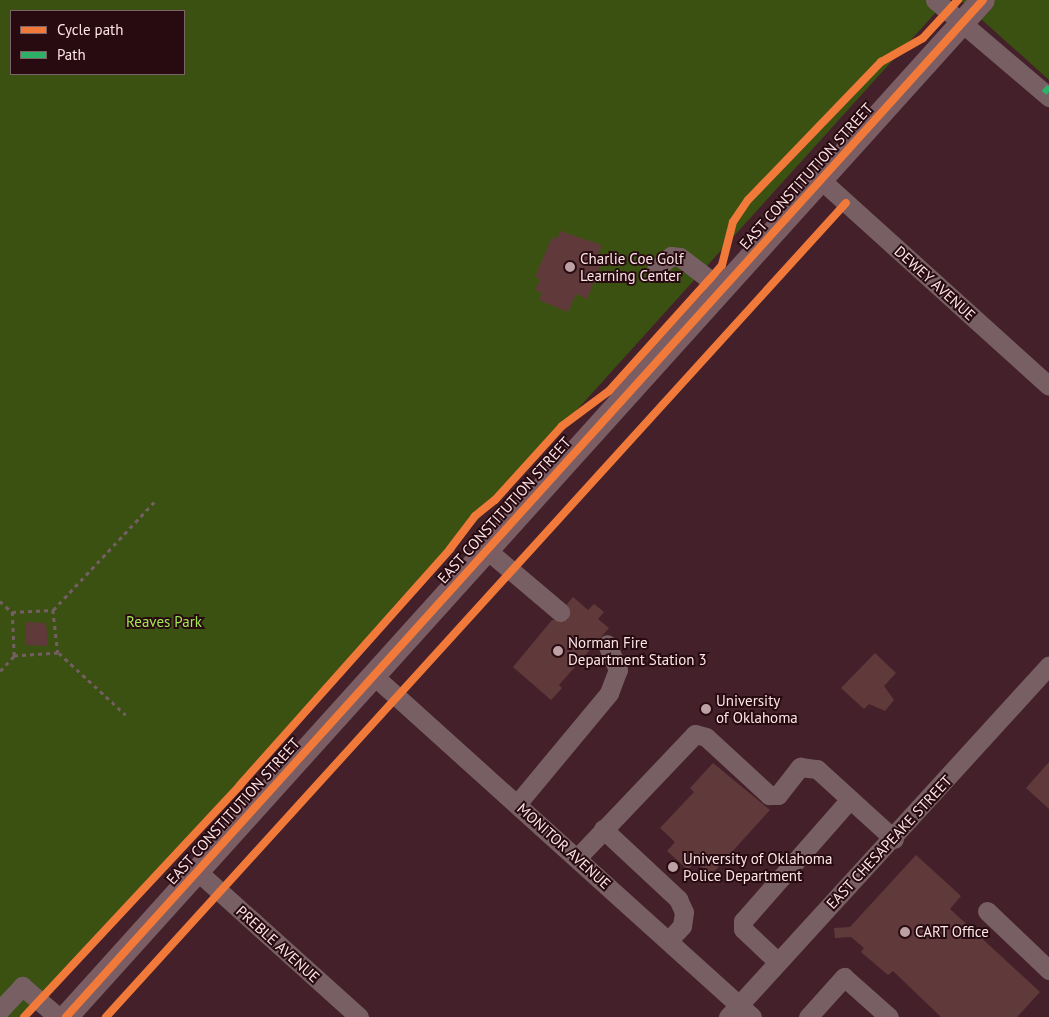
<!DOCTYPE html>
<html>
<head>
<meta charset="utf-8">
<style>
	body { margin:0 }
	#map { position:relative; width:1049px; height:1017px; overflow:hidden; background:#44212a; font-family:"PT Sans",sans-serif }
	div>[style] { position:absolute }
	.green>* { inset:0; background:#3a5112 }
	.building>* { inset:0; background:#60393a }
	.path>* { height:2.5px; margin-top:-1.25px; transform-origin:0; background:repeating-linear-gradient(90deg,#755e63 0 4px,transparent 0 8px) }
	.minor>* { height:19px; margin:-9.5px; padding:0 9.5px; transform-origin:9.5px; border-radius:9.5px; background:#775f64 }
	.major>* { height:24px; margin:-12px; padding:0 12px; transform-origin:12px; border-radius:12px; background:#7b5d64 }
	.quiet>* { height:6px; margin-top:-3px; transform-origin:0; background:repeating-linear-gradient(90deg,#2db169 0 12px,transparent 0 18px) }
	.cycleway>* { height:8px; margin:-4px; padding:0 4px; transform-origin:4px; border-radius:4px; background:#f17a3a }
	.dots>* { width:14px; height:14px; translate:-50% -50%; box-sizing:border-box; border:2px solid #270b11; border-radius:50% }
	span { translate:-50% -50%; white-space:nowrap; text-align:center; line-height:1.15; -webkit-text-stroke:4px #270b11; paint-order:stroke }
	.street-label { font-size:15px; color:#fde4e6 }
	.poi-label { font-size:15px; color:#fde4e6 }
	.left { translate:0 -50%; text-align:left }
	.park-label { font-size:15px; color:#a3e555 }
	.legend { position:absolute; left:10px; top:10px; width:175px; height:65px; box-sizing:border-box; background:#270b11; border:1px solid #7d6266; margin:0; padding:6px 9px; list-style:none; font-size:15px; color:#fde4e6 }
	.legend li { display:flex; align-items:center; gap:10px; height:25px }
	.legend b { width:25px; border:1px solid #7d6266 }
</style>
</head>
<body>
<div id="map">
	<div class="green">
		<div style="clip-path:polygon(evenodd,0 0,947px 0,29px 1017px,0 1017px,0 0,11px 11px,184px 11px,184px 74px,11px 74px,11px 11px)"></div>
		<div style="clip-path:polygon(960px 0,1049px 0,1049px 80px)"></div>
	</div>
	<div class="building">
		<div style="clip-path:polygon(560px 231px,602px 245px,596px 260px,602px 262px,587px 299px,576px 294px,568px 312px,539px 300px,542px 293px,535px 290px,540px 279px,535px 277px,552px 237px,557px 239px)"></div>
		<div style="clip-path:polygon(573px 597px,588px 610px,594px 604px,604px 612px,598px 619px,609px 628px,559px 685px,562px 688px,551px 700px,513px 667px,552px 620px,568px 620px,567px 604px)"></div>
		<div style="clip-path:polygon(25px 622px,46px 623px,48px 646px,25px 645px)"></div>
		<div style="clip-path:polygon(875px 653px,896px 673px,884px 686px,894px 700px,885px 711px,869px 704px,864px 709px,841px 688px)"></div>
		<div style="clip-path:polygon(1049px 762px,1049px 809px,1026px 788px)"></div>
		<div style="clip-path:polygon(713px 763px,770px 810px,711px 875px,695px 862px,688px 870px,667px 851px,675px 842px,660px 828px,694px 792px,690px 788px)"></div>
		<div style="clip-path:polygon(916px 855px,961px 896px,950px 909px,1040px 992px,1017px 1017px,941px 1017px,893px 971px,888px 975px,861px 952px,864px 948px,851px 937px,835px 938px,834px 928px,850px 927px)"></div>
	</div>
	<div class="path">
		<div style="left:521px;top:558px;width:465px;rotate:-47.5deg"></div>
		<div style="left:0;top:601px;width:16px;rotate:43deg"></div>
		<div style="left:53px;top:610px;width:148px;rotate:-46.9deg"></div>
		<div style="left:59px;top:653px;width:91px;rotate:42.8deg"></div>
		<div style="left:0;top:671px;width:21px;rotate:-47deg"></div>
		<div style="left:14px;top:656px;width:44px;rotate:-92.6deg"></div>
		<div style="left:12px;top:612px;width:41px;rotate:-2.8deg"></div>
		<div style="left:53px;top:610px;width:43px;rotate:83.4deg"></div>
		<div style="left:58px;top:653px;width:44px;rotate:176.1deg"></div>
		<div style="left:407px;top:684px;width:137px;rotate:-48deg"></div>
		<div style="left:230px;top:881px;width:232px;rotate:-48.1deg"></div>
		<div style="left:106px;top:1017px;width:154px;rotate:-47.9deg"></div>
	</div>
	<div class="minor">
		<div style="left:935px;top:0;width:150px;rotate:40.4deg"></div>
		<div style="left:821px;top:180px;width:307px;rotate:42.1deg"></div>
		<div style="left:656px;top:269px;width:20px;rotate:-41deg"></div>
		<div style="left:671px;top:256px;width:9px;rotate:6deg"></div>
		<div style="left:680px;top:257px;width:53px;rotate:37.3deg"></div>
		<div style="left:487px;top:550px;width:96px;rotate:40.3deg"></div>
		<div style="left:374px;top:676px;width:509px;rotate:42.05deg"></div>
		<div style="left:517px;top:804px;width:144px;rotate:-50.3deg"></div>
		<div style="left:609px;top:693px;width:25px;rotate:-69deg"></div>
		<div style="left:618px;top:670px;width:28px;rotate:-113deg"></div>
		<div style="left:603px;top:829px;width:103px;rotate:43deg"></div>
		<div style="left:678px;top:899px;width:14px;rotate:65deg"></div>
		<div style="left:684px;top:912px;width:14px;rotate:98deg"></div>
		<div style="left:682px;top:926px;width:19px;rotate:133deg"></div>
		<div style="left:577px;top:858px;width:171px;rotate:-46.4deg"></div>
		<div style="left:695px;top:734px;width:11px;rotate:15deg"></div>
		<div style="left:706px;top:737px;width:86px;rotate:42.6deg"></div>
		<div style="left:769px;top:795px;width:9px"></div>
		<div style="left:778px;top:795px;width:36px;rotate:-52deg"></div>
		<div style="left:800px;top:767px;width:17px;rotate:7deg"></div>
		<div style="left:817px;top:769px;width:104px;rotate:42.3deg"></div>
		<div style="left:197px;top:871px;width:218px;rotate:42deg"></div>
		<div style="left:987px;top:911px;width:86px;rotate:43.6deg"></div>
		<div style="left:778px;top:962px;width:48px;rotate:-136.7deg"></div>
		<div style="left:743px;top:929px;width:8px;rotate:-90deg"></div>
		<div style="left:743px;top:921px;width:162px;rotate:-48.7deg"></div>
		<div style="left:0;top:1010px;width:33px;rotate:-47deg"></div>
		<div style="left:22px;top:986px;width:48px;rotate:40.7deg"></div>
		<div style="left:728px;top:1017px;width:476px;rotate:-47.6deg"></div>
		<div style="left:808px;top:1017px;width:54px;rotate:-48deg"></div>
		<div style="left:844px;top:977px;width:60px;rotate:41.6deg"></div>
	</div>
	<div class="major">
		<div style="left:66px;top:1017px;width:1369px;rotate:-47.96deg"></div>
	</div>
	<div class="quiet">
		<div style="left:1044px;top:93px;width:8px;rotate:-50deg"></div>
	</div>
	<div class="cycleway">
		<div style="left:24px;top:1017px;width:317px;rotate:-47deg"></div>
		<div style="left:240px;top:785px;width:316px;rotate:-48.3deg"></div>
		<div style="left:450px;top:549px;width:41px;rotate:-52.9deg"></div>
		<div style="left:475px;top:516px;width:26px;rotate:-39deg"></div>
		<div style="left:495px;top:500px;width:100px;rotate:-47.8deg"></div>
		<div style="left:562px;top:426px;width:59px;rotate:-36.7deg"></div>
		<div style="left:609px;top:391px;width:151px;rotate:-48deg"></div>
		<div style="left:710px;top:279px;width:18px;rotate:-49deg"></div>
		<div style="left:722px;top:265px;width:44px;rotate:-75.7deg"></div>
		<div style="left:733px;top:222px;width:27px;rotate:-56deg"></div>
		<div style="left:748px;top:200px;width:192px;rotate:-46.1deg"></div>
		<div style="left:881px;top:62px;width:48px;rotate:-29.7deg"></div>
		<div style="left:923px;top:38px;width:52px;rotate:-47.4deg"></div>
		<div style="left:66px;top:1017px;width:1369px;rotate:-47.96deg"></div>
		<div style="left:106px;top:1017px;width:1100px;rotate:-47.73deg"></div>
	</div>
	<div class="dots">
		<div style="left:570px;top:267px;background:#bca0a4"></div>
		<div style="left:558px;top:651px;background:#bca0a4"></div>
		<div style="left:706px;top:709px;background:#bca0a4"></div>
		<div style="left:673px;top:867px;background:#bca0a4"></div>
		<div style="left:905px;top:932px;background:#bca0a4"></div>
	</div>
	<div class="street-label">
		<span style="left:806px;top:176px;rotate:-48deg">EAST CONSTITUTION STREET</span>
		<span style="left:935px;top:283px;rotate:42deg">DEWEY AVENUE</span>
		<span style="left:504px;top:510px;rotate:-48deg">EAST CONSTITUTION STREET</span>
		<span style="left:233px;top:811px;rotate:-48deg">EAST CONSTITUTION STREET</span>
		<span style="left:889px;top:842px;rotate:-47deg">EAST CHESAPEAKE STREET</span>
		<span style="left:564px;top:846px;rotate:42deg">MONITOR AVENUE</span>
		<span style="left:278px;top:944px;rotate:42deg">PREBLE AVENUE</span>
	</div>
	<div class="poi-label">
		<span class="left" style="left:580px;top:267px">Charlie Coe Golf<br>Learning Center</span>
		<span class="left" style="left:568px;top:651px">Norman Fire<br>Department Station 3</span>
		<span class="left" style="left:716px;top:709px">University<br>of Oklahoma</span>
		<span class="left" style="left:683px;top:867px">University of Oklahoma<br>Police Department</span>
		<span class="left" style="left:915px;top:932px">CART Office</span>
	</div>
	<div class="park-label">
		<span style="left:164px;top:622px">Reaves Park</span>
	</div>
	<ul class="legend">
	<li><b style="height:6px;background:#f17a3a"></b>Cycle path</li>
	<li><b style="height:6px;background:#2db169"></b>Path</li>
	</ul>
</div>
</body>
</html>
